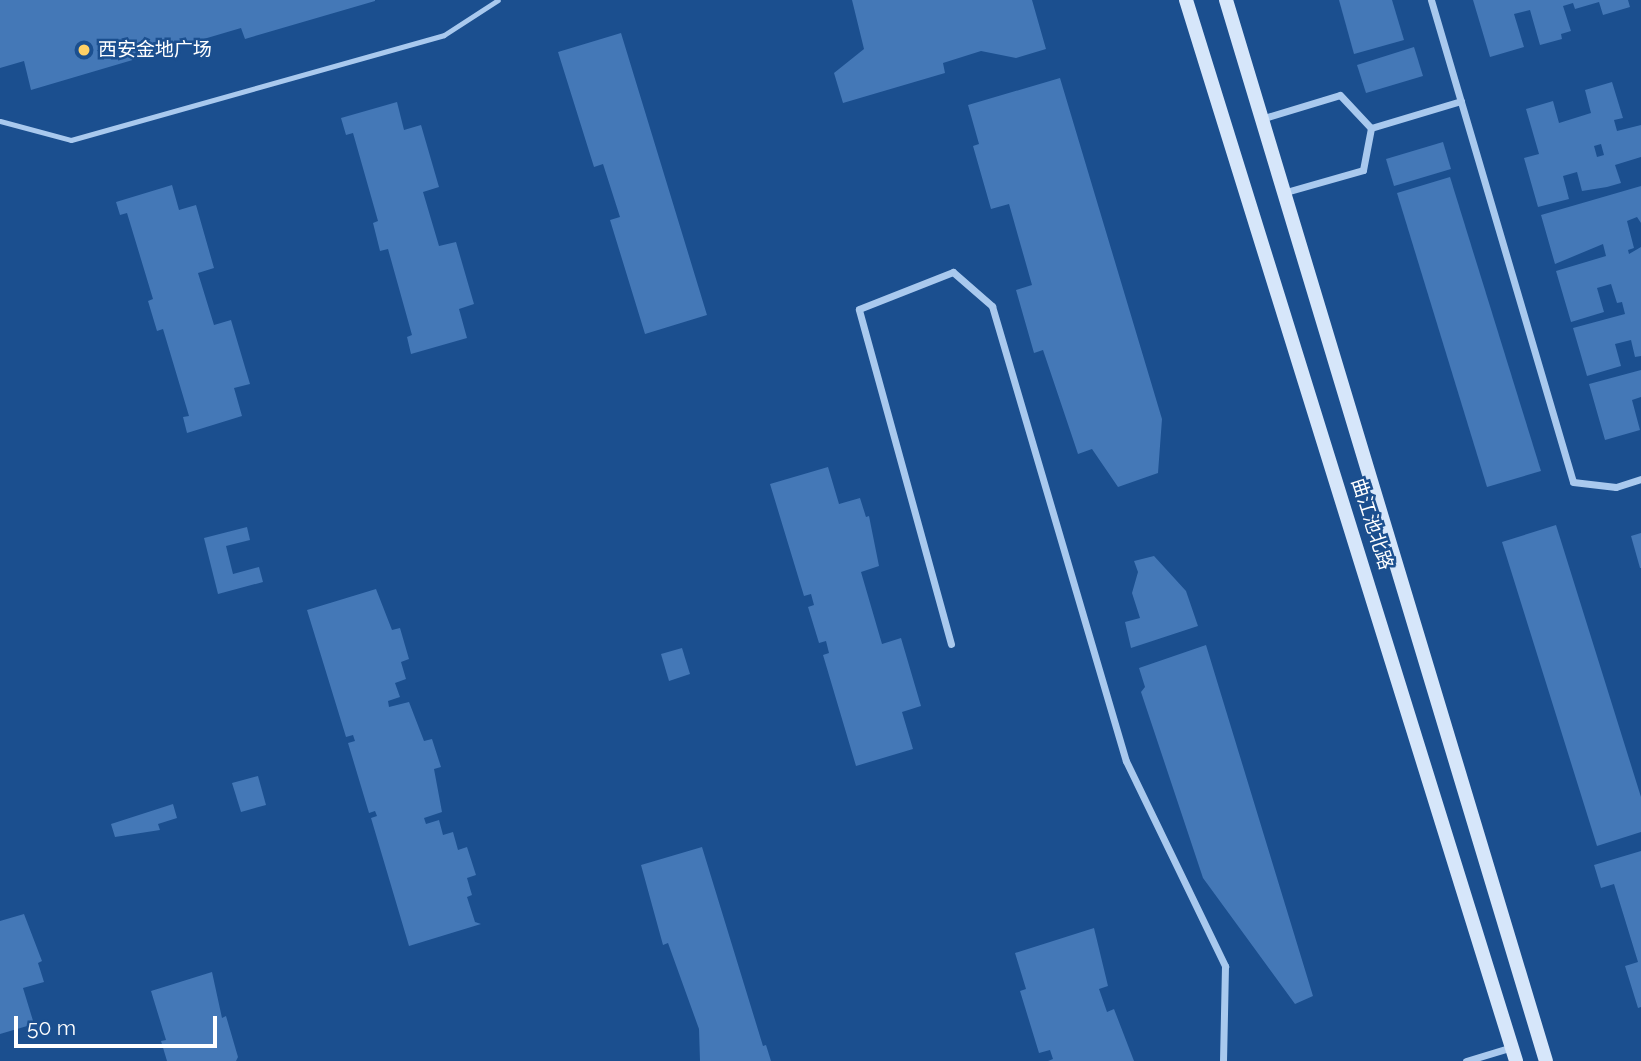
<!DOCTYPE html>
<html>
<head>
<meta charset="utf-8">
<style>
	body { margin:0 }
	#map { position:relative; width:1641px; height:1061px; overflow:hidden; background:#1b4f8f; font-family:Raleway,"Noto Sans SC",sans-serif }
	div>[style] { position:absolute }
	.building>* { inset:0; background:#4478b7 }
	.service>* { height:5px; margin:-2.5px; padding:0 2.5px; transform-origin:2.5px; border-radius:2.5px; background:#a9c9ee }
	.minor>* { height:7px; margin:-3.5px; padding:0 3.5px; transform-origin:3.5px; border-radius:3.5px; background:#a9c9ee }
	.secondary>* { height:14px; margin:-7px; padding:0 7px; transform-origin:7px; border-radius:7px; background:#d6e6fa }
	.dots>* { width:19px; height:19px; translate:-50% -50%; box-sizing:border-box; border:4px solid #1b4f8f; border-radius:50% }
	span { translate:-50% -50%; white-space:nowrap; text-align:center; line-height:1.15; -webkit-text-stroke:5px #1b4f8f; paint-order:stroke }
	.poi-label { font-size:19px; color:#fff }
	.left { translate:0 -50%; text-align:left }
	.street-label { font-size:19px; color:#fff }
	.scale { position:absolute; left:14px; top:1016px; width:203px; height:32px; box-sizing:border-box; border:4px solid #fff; border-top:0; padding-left:9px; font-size:21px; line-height:24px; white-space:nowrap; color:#fff; -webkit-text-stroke:5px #1b4f8f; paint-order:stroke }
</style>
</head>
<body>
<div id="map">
	<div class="building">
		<div style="clip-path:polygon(0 0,375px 0,375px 1px,245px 39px,241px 28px,31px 90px,24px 61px,0 68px)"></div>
		<div style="clip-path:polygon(852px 0,1032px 0,1046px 49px,1016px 58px,981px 51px,943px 63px,945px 73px,843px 103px,834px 73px,864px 49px)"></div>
		<div style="clip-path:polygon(1339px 0,1392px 0,1404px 40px,1354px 54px)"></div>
		<div style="clip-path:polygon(1473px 0,1628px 0,1630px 7px,1603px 15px,1599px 2px,1575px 9px,1573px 3px,1563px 6px,1571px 31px,1561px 34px,1562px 39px,1540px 45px,1530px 10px,1514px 14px,1524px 47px,1490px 57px)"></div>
		<div style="clip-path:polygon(621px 33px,707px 315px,645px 334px,610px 220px,620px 217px,603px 164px,594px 167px,558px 52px)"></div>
		<div style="clip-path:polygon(1414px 47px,1423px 76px,1366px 93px,1357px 65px)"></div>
		<div style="clip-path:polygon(1060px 78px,1162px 419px,1158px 473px,1118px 487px,1092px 449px,1078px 454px,1043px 350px,1034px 353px,1016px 290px,1032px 285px,1009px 204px,991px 209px,973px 146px,979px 144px,968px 105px)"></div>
		<div style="clip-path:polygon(evenodd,1612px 82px,1623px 118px,1614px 120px,1617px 131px,1641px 125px,1641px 157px,1615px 165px,1621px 183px,1607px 187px,1582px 191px,1577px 172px,1563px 176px,1569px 199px,1538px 207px,1524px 158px,1539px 154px,1526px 109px,1553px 101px,1559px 123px,1591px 113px,1585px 90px,1612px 82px,1601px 144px,1604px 155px,1597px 157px,1594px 146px,1601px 144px)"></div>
		<div style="clip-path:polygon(397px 102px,404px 130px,421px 125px,439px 187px,423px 192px,439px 246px,456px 242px,474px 304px,459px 309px,467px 338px,411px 354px,407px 337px,412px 335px,388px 249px,380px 251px,373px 223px,378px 221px,353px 133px,346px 135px,341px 118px)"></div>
		<div style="clip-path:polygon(1443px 142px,1451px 169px,1394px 186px,1386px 159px)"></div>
		<div style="clip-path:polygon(1450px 177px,1541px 471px,1487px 487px,1397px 193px)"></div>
		<div style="clip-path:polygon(172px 185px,179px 210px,196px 205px,214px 268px,198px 273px,214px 325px,231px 320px,250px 384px,234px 388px,242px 416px,187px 433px,183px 417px,189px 416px,163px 329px,157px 331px,148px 301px,153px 299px,127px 213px,120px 215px,116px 202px)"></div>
		<div style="clip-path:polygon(1641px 186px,1641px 223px,1637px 217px,1627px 221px,1634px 248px,1628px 250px,1629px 254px,1641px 247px,1641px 356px,1635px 357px,1631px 340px,1615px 344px,1621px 366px,1587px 376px,1573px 328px,1625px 314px,1622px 302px,1617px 303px,1611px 284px,1597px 288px,1604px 312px,1571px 322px,1556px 271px,1606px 256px,1603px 244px,1555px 264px,1541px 215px)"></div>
		<div style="clip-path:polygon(1641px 370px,1641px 397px,1632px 400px,1640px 430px,1605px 440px,1589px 384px)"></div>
		<div style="clip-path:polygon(828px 467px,839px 504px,860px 498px,866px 517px,869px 516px,879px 566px,861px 572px,882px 644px,901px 638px,921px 706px,902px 712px,913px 749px,856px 766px,823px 655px,829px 653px,826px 641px,819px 643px,808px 607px,814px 605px,811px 594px,804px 596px,770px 484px)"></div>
		<div style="clip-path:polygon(1556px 525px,1641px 797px,1641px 832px,1597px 846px,1502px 542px)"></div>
		<div style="clip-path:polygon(247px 527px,250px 540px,226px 546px,233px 574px,259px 567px,263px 582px,218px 594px,204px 538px)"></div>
		<div style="clip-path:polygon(1641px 533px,1641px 568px,1640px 568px,1631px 536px)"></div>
		<div style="clip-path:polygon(1154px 556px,1186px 591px,1198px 626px,1131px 648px,1125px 622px,1140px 618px,1132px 593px,1138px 572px,1134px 561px)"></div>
		<div style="clip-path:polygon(376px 589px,392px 630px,400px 628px,409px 659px,401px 662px,406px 679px,395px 683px,400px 697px,388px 701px,389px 707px,409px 702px,424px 741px,432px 739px,441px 767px,434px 769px,442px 812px,424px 818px,426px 824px,439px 820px,443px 835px,453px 832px,458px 850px,467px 847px,476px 875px,467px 878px,472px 895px,467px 897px,475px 922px,481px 924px,409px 946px,371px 818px,377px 816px,375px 811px,369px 813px,348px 743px,355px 741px,353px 735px,346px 737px,307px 610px)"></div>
		<div style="clip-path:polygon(1206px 645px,1313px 996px,1295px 1004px,1203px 878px,1141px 692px,1145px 687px,1139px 668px)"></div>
		<div style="clip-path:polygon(682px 648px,690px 674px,669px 681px,661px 654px)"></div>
		<div style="clip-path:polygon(258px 776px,266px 805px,241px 812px,232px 783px)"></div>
		<div style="clip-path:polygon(173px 804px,177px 818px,158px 824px,160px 830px,115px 837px,111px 824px)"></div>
		<div style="clip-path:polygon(702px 847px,763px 1046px,766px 1045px,771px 1061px,700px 1061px,699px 1029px,668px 943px,663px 945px,641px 865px)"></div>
		<div style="clip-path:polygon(1641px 851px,1641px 1007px,1638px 1008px,1625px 966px,1638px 962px,1614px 884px,1601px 888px,1594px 865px)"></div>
		<div style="clip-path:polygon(24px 914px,42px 961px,38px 963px,44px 982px,23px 988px,34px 1024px,0 1034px,0 921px)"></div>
		<div style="clip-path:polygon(1094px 928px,1108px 986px,1099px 989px,1107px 1012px,1114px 1009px,1134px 1061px,1048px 1061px,1053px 1059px,1050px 1050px,1039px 1053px,1020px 991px,1026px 989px,1015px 953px)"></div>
		<div style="clip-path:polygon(212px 972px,222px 1018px,226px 1016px,238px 1057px,236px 1061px,167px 1061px,161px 1041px,166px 1040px,151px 991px)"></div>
	</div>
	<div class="service">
		<div style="left:0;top:121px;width:73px;rotate:15deg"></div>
		<div style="left:71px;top:140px;width:387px;rotate:-15.7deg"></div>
		<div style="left:444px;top:35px;width:64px;rotate:-32.9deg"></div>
	</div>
	<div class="minor">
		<div style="left:1431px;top:0;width:502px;rotate:73.58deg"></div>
		<div style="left:1573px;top:482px;width:43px;rotate:6.6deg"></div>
		<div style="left:1616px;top:487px;width:26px;rotate:-18deg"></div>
		<div style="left:1264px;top:118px;width:79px;rotate:-16.8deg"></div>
		<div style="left:1340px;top:95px;width:45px;rotate:46.8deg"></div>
		<div style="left:1371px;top:128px;width:94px;rotate:-16.7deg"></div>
		<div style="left:1286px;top:192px;width:80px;rotate:-15.9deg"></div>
		<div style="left:1363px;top:170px;width:43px;rotate:-79.2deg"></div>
		<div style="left:951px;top:644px;width:347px;rotate:-105.4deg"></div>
		<div style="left:859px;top:309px;width:101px;rotate:-21.5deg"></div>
		<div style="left:953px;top:272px;width:52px;rotate:41.1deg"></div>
		<div style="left:992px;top:306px;width:474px;rotate:73.6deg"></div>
		<div style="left:1126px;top:761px;width:228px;rotate:64.2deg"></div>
		<div style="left:1225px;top:966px;width:95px;rotate:91.2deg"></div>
		<div style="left:1466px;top:1061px;width:48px;rotate:-16.9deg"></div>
	</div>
	<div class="secondary">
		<div style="left:1186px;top:0;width:1111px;rotate:72.72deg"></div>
		<div style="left:1226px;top:0;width:1108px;rotate:73.22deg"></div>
	</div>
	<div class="dots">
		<div style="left:84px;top:50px;background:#ffd166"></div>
	</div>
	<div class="poi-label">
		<span class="left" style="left:98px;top:50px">西安金地广场</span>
	</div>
	<div class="street-label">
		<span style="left:1372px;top:524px;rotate:72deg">曲江池北路</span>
	</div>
	<div class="scale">50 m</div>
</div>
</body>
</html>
